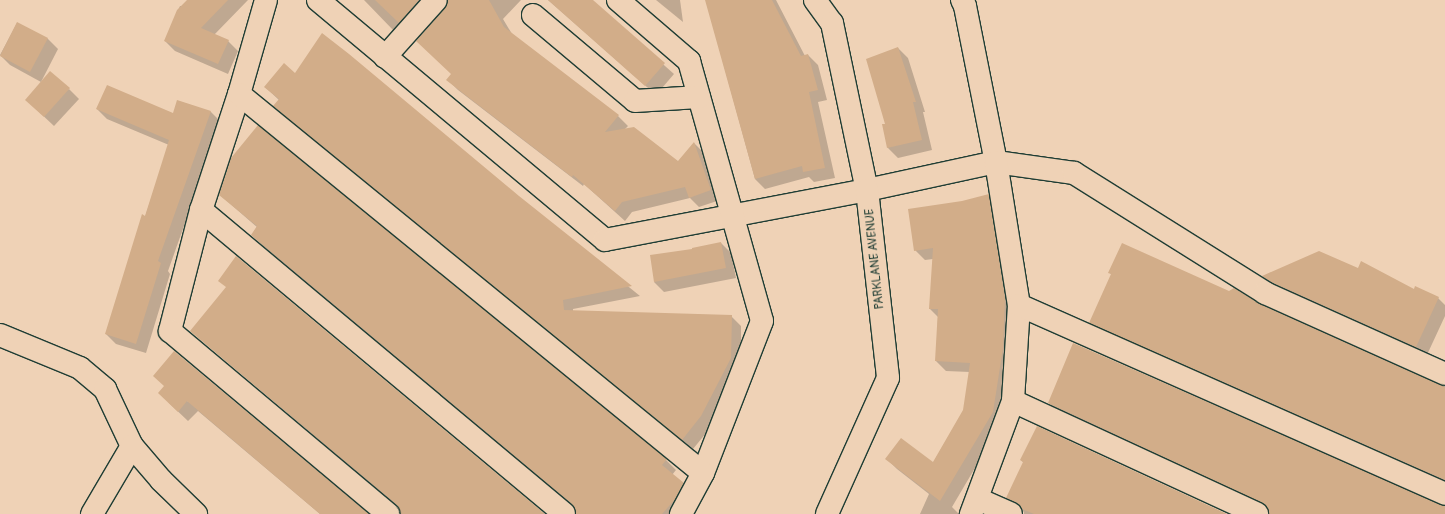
<!DOCTYPE html>
<html>
<head>
<meta charset="utf-8">
<style>
	body { margin:0 }
	#map { position:relative; width:1445px; height:514px; overflow:hidden; background:#efd2b6; font-family:Pangolin,sans-serif }
	div>[style] { position:absolute }
	.shadow>* { inset:0; background:#0003 }
	.building>* { inset:0; background:#d2ad89 }
	.roads { filter:drop-shadow(1px 0 #1f3d34) drop-shadow(-1px 0 #1f3d34) drop-shadow(0 1px #1f3d34) drop-shadow(0 -1px #1f3d34) }
	.minor>* { height:22px; margin:-11px; padding:0 11px; transform-origin:11px; border-radius:11px; background:#efd2b6 }
	span { translate:-50% -50%; white-space:nowrap; text-align:center; line-height:1.15; -webkit-text-stroke:3.5px #efd2b6; paint-order:stroke }
	.street-label { font-size:12px; color:#1f3d34 }
</style>
</head>
<body>
<div id="map">
	<div class="shadow">
		<div style="clip-path:polygon(189px 0,248px 0,214px 35px,228px 41px,238px 51px,228px 74px,175px 51px,165px 41px,180px 6px,182px 6px)"></div>
		<div style="clip-path:polygon(364px 0,439px 0,409px 32px,400px 23px,393px 30px)"></div>
		<div style="clip-path:polygon(449px 0,521px 0,503px 19px,512px 34px,618px 116px,628px 126px,625px 129px,678px 162px,694px 143px,704px 153px,720px 200px,699px 207px,690px 198px,632px 212px,625px 221px,584px 184px,583px 186px,458px 90px,448px 80px,452px 74px,446px 9px)"></div>
		<div style="clip-path:polygon(548px 0,591px 0,674px 74px,656px 95px)"></div>
		<div style="clip-path:polygon(656px 0,680px 0,683px 22px)"></div>
		<div style="clip-path:polygon(706px 0,776px 0,805px 56px,808px 55px,818px 65px,827px 100px,818px 102px,835px 178px,814px 182px,809px 177px,765px 189px,755px 179px)"></div>
		<div style="clip-path:polygon(17px 23px,48px 39px,58px 49px,41px 82px,10px 65px,0 55px)"></div>
		<div style="clip-path:polygon(898px 48px,908px 58px,925px 112px,923px 112px,932px 150px,898px 158px,888px 148px,886px 124px)"></div>
		<div style="clip-path:polygon(295px 74px,518px 197px,640px 296px,573px 309px,573px 311px,731px 316px,741px 326px,741px 368px,711px 427px,693px 449px,285px 116px,275px 106px,279px 100px,265px 87px)"></div>
		<div style="clip-path:polygon(69px 89px,79px 99px,54px 126px,36px 109px)"></div>
		<div style="clip-path:polygon(178px 101px,211px 112px,221px 122px,168px 271px,170px 274px,146px 353px,116px 344px,106px 334px,169px 145px,107px 119px,97px 109px,174px 114px)"></div>
		<div style="clip-path:polygon(220px 195px,666px 460px,676px 470px,672px 475px,693px 494px,680px 514px,577px 514px,575px 508px,262px 245px,252px 235px,257px 227px)"></div>
		<div style="clip-path:polygon(988px 195px,998px 205px,1015px 310px,1002px 422px,952px 507px,959px 514px,920px 514px,929px 494px,897px 469px,887px 459px,933px 463px,964px 410px,970px 372px,946px 371px,936px 361px,938px 317px,930px 309px,933px 259px,925px 260px,915px 250px,962px 202px)"></div>
		<div style="clip-path:polygon(721px 243px,731px 253px,736px 278px,664px 292px,654px 282px,694px 250px)"></div>
		<div style="clip-path:polygon(1358px 269px,1414px 291px,1415px 288px,1438px 298px,1445px 305px,1445px 316px,1426px 357px,1273px 286px,1263px 276px)"></div>
		<div style="clip-path:polygon(1110px 273px,1259px 305px,1445px 388px,1445px 485px,1101px 332px,1091px 322px,1112px 275px)"></div>
		<div style="clip-path:polygon(191px 331px,543px 514px,401px 514px,399px 508px)"></div>
		<div style="clip-path:polygon(165px 387px,367px 514px,320px 514px,198px 411px,188px 421px,169px 403px)"></div>
		<div style="clip-path:polygon(1049px 403px,1445px 507px,1445px 514px,1270px 514px,1270px 511px,1059px 413px)"></div>
		<div style="clip-path:polygon(1021px 460px,1225px 514px,1024px 514px,1024px 512px,1008px 498px,1024px 463px)"></div>
	</div>
	<div class="building">
		<div style="clip-path:polygon(187px 0,228px 0,201px 28px,229px 40px,218px 64px,164px 41px,177px 10px)"></div>
		<div style="clip-path:polygon(375px 0,419px 0,399px 23px)"></div>
		<div style="clip-path:polygon(448px 0,489px 0,504px 27px,619px 115px,605px 132px,634px 127px,678px 161px,694px 142px,711px 190px,689px 198px,685px 187px,622px 202px,615px 211px,573px 175px,572px 177px,446px 80px,451px 74px,416px 41px,445px 8px)"></div>
		<div style="clip-path:polygon(548px 0,593px 0,665px 63px,645px 86px)"></div>
		<div style="clip-path:polygon(705px 0,772px 0,801px 56px,808px 54px,818px 90px,809px 92px,825px 168px,803px 172px,802px 166px,755px 179px)"></div>
		<div style="clip-path:polygon(17px 22px,48px 38px,30px 72px,0 56px)"></div>
		<div style="clip-path:polygon(322px 33px,349px 54px,519px 196px,632px 286px,563px 300px,564px 310px,732px 315px,731px 358px,701px 416px,682px 440px,273px 106px,279px 99px,264px 87px,284px 63px,295px 73px)"></div>
		<div style="clip-path:polygon(898px 47px,916px 102px,913px 102px,922px 140px,887px 148px,882px 124px,885px 124px,866px 59px)"></div>
		<div style="clip-path:polygon(50px 71px,70px 88px,44px 117px,25px 100px)"></div>
		<div style="clip-path:polygon(107px 85px,173px 113px,177px 100px,211px 111px,158px 261px,161px 263px,136px 344px,105px 334px,142px 214px,145px 216px,169px 140px,96px 109px)"></div>
		<div style="clip-path:polygon(258px 125px,667px 459px,662px 465px,684px 483px,676px 498px,662px 514px,576px 514px,572px 504px,251px 235px,257px 226px,219px 195px,231px 158px)"></div>
		<div style="clip-path:polygon(989px 194px,1005px 299px,1003px 348px,993px 412px,940px 501px,885px 459px,901px 438px,933px 462px,963px 410px,970px 363px,935px 361px,938px 309px,929px 309px,933px 248px,914px 251px,908px 209px,962px 201px)"></div>
		<div style="clip-path:polygon(721px 242px,726px 268px,654px 282px,650px 255px,692px 249px,692px 248px)"></div>
		<div style="clip-path:polygon(1122px 243px,1229px 291px,1234px 288px,1260px 304px,1445px 387px,1445px 480px,1089px 323px,1111px 274px,1108px 273px)"></div>
		<div style="clip-path:polygon(1319px 251px,1358px 268px,1361px 261px,1414px 289px,1415px 286px,1439px 297px,1416px 347px,1271px 282px,1262px 276px)"></div>
		<div style="clip-path:polygon(236px 256px,545px 514px,400px 514px,396px 504px,190px 331px,226px 287px,218px 281px)"></div>
		<div style="clip-path:polygon(1073px 343px,1445px 506px,1445px 514px,1269px 514px,1267px 507px,1262px 503px,1048px 403px)"></div>
		<div style="clip-path:polygon(174px 351px,369px 514px,320px 514px,187px 401px,178px 412px,158px 393px,164px 386px,153px 376px)"></div>
		<div style="clip-path:polygon(1037px 426px,1227px 514px,1034px 514px,1022px 509px,1016px 503px,1006px 498px,1023px 462px,1020px 460px)"></div>
	</div>
	<div class="roads">
		<div class="minor">
			<div style="left:266px;top:0;width:98px;rotate:106deg"></div>
			<div style="left:239px;top:94px;width:122px;rotate:108.1deg"></div>
			<div style="left:201px;top:210px;width:125px;rotate:104.4deg"></div>
			<div style="left:170px;top:331px;width:285px;rotate:40deg"></div>
			<div style="left:318px;top:0;width:374px;rotate:39.9deg"></div>
			<div style="left:605px;top:240px;width:267px;rotate:-10.8deg"></div>
			<div style="left:867px;top:190px;width:132px;rotate:-12.2deg"></div>
			<div style="left:996px;top:162px;width:79px;rotate:8deg"></div>
			<div style="left:1074px;top:173px;width:226px;rotate:32.1deg"></div>
			<div style="left:1265px;top:293px;width:197px;rotate:24.2deg"></div>
			<div style="left:618px;top:0;width:94px;rotate:40.7deg"></div>
			<div style="left:689px;top:61px;width:270px;rotate:74.3deg"></div>
			<div style="left:762px;top:321px;width:163px;rotate:111.2deg"></div>
			<div style="left:703px;top:473px;width:47px;rotate:118.2deg"></div>
			<div style="left:815px;top:0;width:29px;rotate:54deg"></div>
			<div style="left:832px;top:23px;width:171px;rotate:78.2deg"></div>
			<div style="left:867px;top:190px;width:189px;rotate:83.6deg"></div>
			<div style="left:888px;top:378px;width:149px;rotate:114.2deg"></div>
			<div style="left:962px;top:0;width:7px;rotate:63deg"></div>
			<div style="left:965px;top:6px;width:159px;rotate:78.8deg"></div>
			<div style="left:996px;top:162px;width:145px;rotate:80.9deg"></div>
			<div style="left:1019px;top:305px;width:96px;rotate:93.6deg"></div>
			<div style="left:1013px;top:401px;width:121px;rotate:110.4deg"></div>
			<div style="left:533px;top:15px;width:133px;rotate:40.1deg"></div>
			<div style="left:635px;top:101px;width:64px;rotate:-3.6deg"></div>
			<div style="left:385px;top:57px;width:76px;rotate:-48.2deg"></div>
			<div style="left:239px;top:94px;width:599px;rotate:39.24deg"></div>
			<div style="left:201px;top:210px;width:473px;rotate:39.9deg"></div>
			<div style="left:1019px;top:305px;width:466px;rotate:23.9deg"></div>
			<div style="left:0;top:335px;width:87px;rotate:22.4deg"></div>
			<div style="left:80px;top:368px;width:33px;rotate:40deg"></div>
			<div style="left:105px;top:389px;width:63px;rotate:64.7deg"></div>
			<div style="left:132px;top:446px;width:45px;rotate:49.5deg"></div>
			<div style="left:161px;top:480px;width:49px;rotate:44.2deg"></div>
			<div style="left:1013px;top:401px;width:269px;rotate:24.8deg"></div>
			<div style="left:978px;top:499px;width:36px;rotate:24deg"></div>
			<div style="left:92px;top:514px;width:79px;rotate:-59.5deg"></div>
		</div>
	</div>
	<div class="street-label">
		<span style="left:875px;top:259px;rotate:-96deg">PARKLANE AVENUE</span>
	</div>
</div>
</body>
</html>
